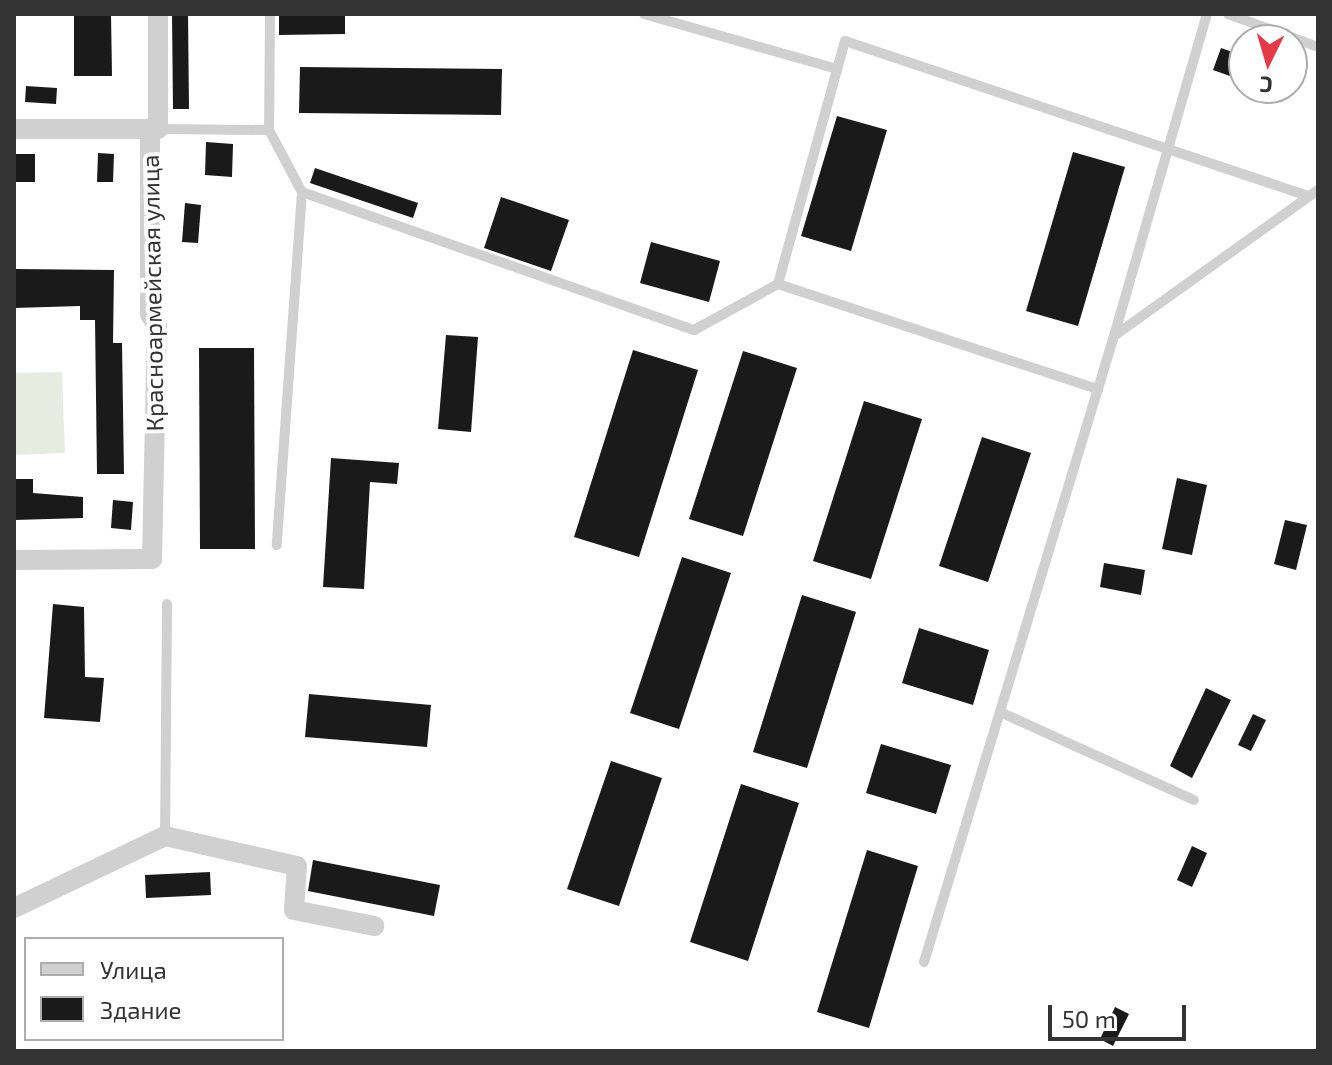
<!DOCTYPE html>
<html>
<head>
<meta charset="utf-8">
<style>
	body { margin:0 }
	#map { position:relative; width:1332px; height:1065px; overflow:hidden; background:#fff; font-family:"Exo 2",sans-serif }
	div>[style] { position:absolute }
	.green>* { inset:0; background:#e6ecdf }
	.building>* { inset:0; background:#1a1a1a }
	.lane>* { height:10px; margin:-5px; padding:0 5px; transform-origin:5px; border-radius:5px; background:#d0d0d0 }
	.street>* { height:20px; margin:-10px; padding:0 10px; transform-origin:10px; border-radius:10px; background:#d0d0d0 }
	span { translate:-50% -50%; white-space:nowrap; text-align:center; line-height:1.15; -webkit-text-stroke:8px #fff; paint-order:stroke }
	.street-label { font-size:24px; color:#333 }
	.frame { position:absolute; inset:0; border:16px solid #333; pointer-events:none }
	.legend { position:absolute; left:24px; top:937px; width:260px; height:104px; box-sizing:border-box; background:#fff; border:2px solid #adadad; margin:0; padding:10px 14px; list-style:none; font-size:24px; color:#333 }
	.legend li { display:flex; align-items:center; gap:16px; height:40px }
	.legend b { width:40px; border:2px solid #adadad }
	.north { position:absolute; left:1228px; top:24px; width:80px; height:80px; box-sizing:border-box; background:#fff; border:2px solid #adadad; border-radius:50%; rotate:185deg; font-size:22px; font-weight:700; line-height:32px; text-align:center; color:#333 }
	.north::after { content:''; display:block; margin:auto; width:28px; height:36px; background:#e63946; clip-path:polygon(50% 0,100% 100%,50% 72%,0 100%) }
	.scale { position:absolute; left:1048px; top:1005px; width:138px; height:36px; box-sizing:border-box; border:4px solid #333; border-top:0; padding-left:10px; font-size:24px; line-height:28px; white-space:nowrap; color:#333; -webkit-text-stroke:6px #fff; paint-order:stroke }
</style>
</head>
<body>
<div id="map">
	<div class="green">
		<div style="clip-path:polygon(62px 372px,65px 453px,14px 455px,14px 373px)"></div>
	</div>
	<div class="building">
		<div style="clip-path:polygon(74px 14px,111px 14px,112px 76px,74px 76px)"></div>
		<div style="clip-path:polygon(172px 14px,188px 14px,189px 109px,173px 109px)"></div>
		<div style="clip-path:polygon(279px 14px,345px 14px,345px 34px,279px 35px)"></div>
		<div style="clip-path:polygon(1221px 48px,1244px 56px,1244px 81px,1213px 70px)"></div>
		<div style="clip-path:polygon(300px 67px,502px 69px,501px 115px,299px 113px)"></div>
		<div style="clip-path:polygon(26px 86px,57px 88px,56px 104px,25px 102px)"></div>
		<div style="clip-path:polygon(837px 116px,887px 130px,851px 251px,801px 236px)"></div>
		<div style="clip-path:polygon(206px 142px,233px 144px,232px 177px,205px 175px)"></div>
		<div style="clip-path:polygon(1073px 152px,1125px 167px,1078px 326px,1026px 311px)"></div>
		<div style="clip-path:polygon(98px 153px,114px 154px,113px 182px,97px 182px)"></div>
		<div style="clip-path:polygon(14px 154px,35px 154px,35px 182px,14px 182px)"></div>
		<div style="clip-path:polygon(315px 168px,418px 203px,413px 218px,310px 183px)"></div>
		<div style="clip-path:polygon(501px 197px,569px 220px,551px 271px,484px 248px)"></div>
		<div style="clip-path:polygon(185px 203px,201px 205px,198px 243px,182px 242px)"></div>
		<div style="clip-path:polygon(651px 242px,720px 261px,709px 302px,640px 283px)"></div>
		<div style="clip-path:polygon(14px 269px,114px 270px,113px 343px,122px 343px,124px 474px,97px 474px,95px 320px,80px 320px,80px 306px,14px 308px)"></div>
		<div style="clip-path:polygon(446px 335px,478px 337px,471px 432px,438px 429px)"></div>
		<div style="clip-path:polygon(199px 348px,254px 348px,255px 549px,200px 549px)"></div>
		<div style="clip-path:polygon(633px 350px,698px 370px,639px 557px,574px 537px)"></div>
		<div style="clip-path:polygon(743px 351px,797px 368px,743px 536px,689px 519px)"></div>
		<div style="clip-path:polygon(864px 401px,922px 419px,871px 579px,813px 561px)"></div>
		<div style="clip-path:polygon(982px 437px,1031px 453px,988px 582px,939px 566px)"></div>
		<div style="clip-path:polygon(331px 458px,399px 463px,397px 484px,370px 482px,364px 589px,323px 587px)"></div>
		<div style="clip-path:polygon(1177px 478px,1207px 485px,1192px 555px,1162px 549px)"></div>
		<div style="clip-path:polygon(14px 479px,33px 479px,33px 493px,83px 497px,83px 518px,14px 520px)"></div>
		<div style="clip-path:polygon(113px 500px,133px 502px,131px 530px,111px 528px)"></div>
		<div style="clip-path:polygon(1285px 520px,1307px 525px,1296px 570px,1274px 564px)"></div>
		<div style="clip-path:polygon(682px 557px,731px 573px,679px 729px,630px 713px)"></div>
		<div style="clip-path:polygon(1104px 563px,1145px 570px,1141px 595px,1100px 587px)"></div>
		<div style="clip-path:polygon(802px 595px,856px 612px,807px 768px,753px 752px)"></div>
		<div style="clip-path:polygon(53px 604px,84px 607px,85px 677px,104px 678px,100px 722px,44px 718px)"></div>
		<div style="clip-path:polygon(919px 628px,989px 650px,973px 705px,902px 683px)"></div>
		<div style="clip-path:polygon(1206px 688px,1231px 700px,1192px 778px,1170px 766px)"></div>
		<div style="clip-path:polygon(309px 694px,431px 705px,427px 747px,305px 737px)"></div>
		<div style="clip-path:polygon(1253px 714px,1266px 720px,1251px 751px,1238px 745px)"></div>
		<div style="clip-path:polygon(881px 744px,951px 765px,936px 814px,866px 793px)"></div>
		<div style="clip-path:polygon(611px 761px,662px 778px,619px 906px,567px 889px)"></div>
		<div style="clip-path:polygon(741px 784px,799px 803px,748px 961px,690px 942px)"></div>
		<div style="clip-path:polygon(1192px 846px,1207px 853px,1192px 887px,1177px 880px)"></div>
		<div style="clip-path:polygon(867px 850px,918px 866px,869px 1028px,817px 1012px)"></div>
		<div style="clip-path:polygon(313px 860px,440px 885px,434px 916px,308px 891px)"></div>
		<div style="clip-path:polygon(210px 872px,211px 895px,146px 898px,145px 875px)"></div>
		<div style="clip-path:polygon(1115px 1007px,1129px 1014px,1113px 1046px,1100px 1039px)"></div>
	</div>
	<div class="lane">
		<div style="left:644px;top:14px;width:201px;rotate:15.9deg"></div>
		<div style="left:1228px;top:14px;width:96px;rotate:20.1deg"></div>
		<div style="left:155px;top:129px;width:114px;rotate:0.5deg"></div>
		<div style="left:269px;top:130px;width:116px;rotate:-89.5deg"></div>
		<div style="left:269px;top:130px;width:70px;rotate:62deg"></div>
		<div style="left:302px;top:192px;width:354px;rotate:94.1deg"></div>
		<div style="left:302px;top:192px;width:416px;rotate:19.4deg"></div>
		<div style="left:694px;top:330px;width:96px;rotate:-28.7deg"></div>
		<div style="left:778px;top:284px;width:337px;rotate:18.2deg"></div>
		<div style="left:778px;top:284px;width:252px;rotate:-74.6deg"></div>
		<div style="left:845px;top:41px;width:489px;rotate:18.5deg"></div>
		<div style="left:1114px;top:336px;width:335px;rotate:-73.9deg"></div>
		<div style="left:1000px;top:712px;width:213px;rotate:24.4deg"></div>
		<div style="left:165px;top:836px;width:232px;rotate:-89.5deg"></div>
		<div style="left:924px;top:962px;width:654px;rotate:-73.12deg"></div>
		<div style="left:1114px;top:336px;width:251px;rotate:-35.6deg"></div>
	</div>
	<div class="street">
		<div style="left:14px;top:129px;width:144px"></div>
		<div style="left:158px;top:129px;width:115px;rotate:-90deg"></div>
		<div style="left:14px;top:560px;width:138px;rotate:-0.4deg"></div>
		<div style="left:152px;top:559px;width:233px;rotate:-88.8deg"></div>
		<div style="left:157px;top:326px;width:14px;rotate:-120deg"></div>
		<div style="left:150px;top:314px;width:186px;rotate:-90deg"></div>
		<div style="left:14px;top:908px;width:167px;rotate:-25.5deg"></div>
		<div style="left:165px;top:836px;width:135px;rotate:12.8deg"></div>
		<div style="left:297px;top:866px;width:44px;rotate:93.9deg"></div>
		<div style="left:294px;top:910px;width:82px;rotate:11.3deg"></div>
	</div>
	<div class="street-label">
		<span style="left:152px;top:293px;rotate:-91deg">Красноармейская улица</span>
	</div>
	<div class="frame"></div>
	<ul class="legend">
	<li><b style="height:10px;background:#d0d0d0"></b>Улица</li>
	<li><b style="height:22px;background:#1a1a1a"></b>Здание</li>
	</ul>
	<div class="north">С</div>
	<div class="scale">50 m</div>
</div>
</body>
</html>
